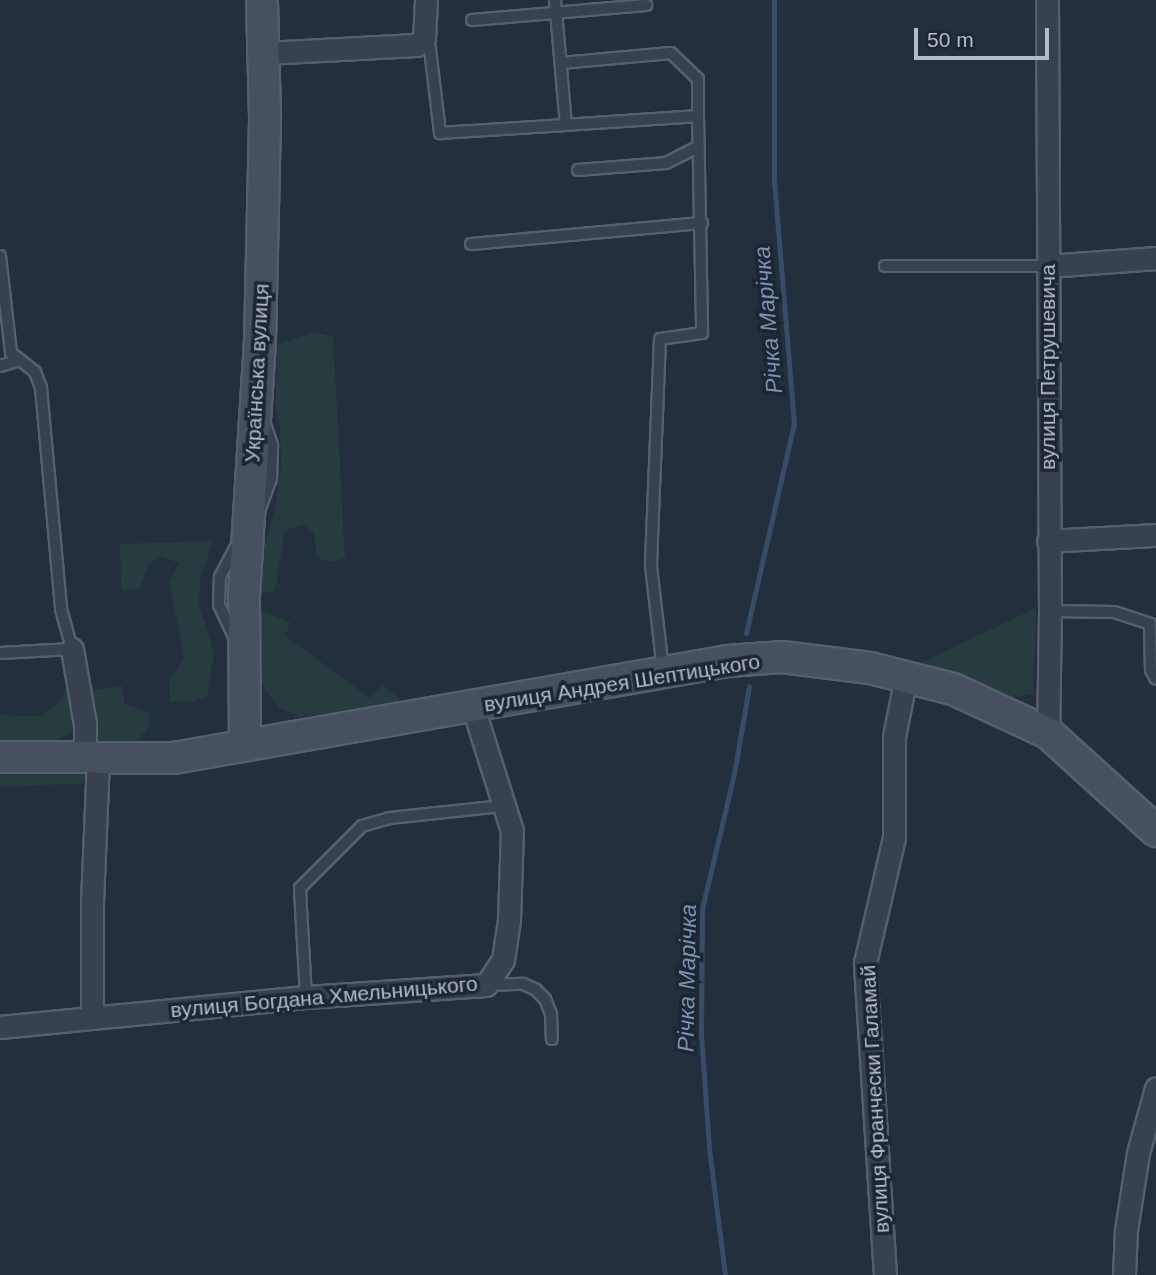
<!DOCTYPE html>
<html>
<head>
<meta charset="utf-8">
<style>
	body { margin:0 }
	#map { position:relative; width:1156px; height:1275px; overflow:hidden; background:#242f3e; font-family:Helvetica,sans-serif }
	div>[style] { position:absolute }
	.green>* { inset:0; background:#263c3f }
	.stream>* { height:5px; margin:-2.5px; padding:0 2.5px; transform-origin:2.5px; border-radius:2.5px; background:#394c67 }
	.roads { filter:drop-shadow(2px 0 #565f6c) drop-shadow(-2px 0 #565f6c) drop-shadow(0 2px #565f6c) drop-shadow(0 -2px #565f6c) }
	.lane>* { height:10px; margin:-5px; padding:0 5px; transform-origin:5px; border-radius:5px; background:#38414e }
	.street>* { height:21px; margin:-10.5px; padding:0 10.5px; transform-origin:10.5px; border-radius:10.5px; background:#38414e }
	.secondary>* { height:30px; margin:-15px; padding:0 15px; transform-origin:15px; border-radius:15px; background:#465061 }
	span { translate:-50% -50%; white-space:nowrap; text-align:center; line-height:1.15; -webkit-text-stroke:7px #1d2633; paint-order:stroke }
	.street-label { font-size:21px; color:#b4bcc9 }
	.water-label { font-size:23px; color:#7c92b1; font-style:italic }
	.scale { position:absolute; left:914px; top:28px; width:135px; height:32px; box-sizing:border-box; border:4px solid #b4bcc9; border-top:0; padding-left:9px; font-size:21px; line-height:24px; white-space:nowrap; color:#b4bcc9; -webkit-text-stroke:5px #1d2633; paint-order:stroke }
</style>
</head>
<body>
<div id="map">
	<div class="green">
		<div style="clip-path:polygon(315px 332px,333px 337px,345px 558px,330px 562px,316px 557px,315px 535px,304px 524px,285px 530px,275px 591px,260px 593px,262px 553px,274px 514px,281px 466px,280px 429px,275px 406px,278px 344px)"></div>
		<div style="clip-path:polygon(213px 541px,200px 581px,199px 604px,214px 652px,207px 697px,192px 702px,170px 701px,169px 682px,184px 658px,169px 583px,179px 563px,161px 556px,148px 565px,140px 589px,121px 590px,120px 544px)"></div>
		<div style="clip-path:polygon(1036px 608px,1033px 694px,1007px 698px,916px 665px)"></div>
		<div style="clip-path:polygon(259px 610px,290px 622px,285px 636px,370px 698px,383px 685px,404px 703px,299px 717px,279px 707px,265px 690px,256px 669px)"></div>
		<div style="clip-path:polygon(87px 665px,94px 690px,122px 686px,125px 704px,151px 713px,149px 727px,130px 749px,95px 750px,90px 734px,73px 732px,42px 748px,0 747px,0 715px,41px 716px,58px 703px,71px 680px)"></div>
		<div style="clip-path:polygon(0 771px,90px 771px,91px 783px,0 787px)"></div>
	</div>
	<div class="stream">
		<div style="left:746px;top:633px;width:214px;rotate:-77.1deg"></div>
		<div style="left:794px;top:424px;width:242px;rotate:-94.7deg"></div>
		<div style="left:774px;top:183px;width:183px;rotate:-90deg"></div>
		<div style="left:725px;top:1275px;width:128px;rotate:-97.2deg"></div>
		<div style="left:709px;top:1148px;width:114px;rotate:-94deg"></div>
		<div style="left:701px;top:1034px;width:125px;rotate:-89.5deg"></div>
		<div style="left:702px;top:909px;width:139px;rotate:-76.7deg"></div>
		<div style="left:734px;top:774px;width:89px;rotate:-80.3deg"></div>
	</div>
	<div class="roads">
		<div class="lane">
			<div style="left:555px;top:0;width:125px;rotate:85deg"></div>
			<div style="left:566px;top:125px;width:132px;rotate:-3.9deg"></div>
			<div style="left:698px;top:116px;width:217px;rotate:88.9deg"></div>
			<div style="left:702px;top:333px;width:42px;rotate:171.9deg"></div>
			<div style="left:660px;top:339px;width:227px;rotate:92.3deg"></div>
			<div style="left:651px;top:566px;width:104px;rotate:83.4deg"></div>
			<div style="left:472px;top:20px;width:175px;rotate:-4.9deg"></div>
			<div style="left:424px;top:39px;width:12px;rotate:59deg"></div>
			<div style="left:430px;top:49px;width:85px;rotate:83.2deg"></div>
			<div style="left:440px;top:133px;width:126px;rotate:-3.6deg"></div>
			<div style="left:561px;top:63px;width:110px;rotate:-5.2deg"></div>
			<div style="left:671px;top:53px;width:37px;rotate:44deg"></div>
			<div style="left:698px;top:79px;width:37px;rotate:90deg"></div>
			<div style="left:578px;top:170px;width:88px;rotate:-4.5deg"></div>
			<div style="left:666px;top:163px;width:37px;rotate:-27deg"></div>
			<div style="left:471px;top:244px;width:232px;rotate:-5.2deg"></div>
			<div style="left:0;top:256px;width:98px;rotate:83.5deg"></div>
			<div style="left:11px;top:353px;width:31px;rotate:38deg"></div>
			<div style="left:35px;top:372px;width:17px;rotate:69deg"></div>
			<div style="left:41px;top:388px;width:222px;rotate:84.8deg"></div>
			<div style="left:61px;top:609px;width:41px;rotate:74.6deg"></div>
			<div style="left:72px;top:649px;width:72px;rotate:176.8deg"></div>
			<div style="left:885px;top:266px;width:163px"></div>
			<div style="left:0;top:366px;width:21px;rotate:-17deg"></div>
			<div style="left:258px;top:514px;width:37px;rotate:-70deg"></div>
			<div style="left:271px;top:479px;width:34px;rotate:-88deg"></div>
			<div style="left:272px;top:445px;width:21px;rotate:-109deg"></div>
			<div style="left:1050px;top:611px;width:64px;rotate:0.9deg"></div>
			<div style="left:1114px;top:612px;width:38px;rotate:18deg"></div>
			<div style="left:1150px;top:624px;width:46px;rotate:88.8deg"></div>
			<div style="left:1151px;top:670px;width:10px;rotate:61deg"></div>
			<div style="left:235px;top:639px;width:38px;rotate:-115deg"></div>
			<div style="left:219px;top:604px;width:27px;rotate:-88deg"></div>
			<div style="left:220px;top:577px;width:41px;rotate:-62.2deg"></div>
			<div style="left:486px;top:985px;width:37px;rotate:-2deg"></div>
			<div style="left:523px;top:984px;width:13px;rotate:23deg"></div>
			<div style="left:535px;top:989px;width:14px;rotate:45deg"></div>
			<div style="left:545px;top:999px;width:16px;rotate:68deg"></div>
			<div style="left:551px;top:1014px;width:25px;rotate:88deg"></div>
			<div style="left:306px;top:997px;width:109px;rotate:-93.2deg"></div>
			<div style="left:300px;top:888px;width:88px;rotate:-45deg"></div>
			<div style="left:362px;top:826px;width:29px;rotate:-16deg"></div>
			<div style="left:390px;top:818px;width:114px;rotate:-6.1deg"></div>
		</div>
		<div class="street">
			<div style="left:1047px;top:0;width:611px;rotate:89.72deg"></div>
			<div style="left:1050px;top:611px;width:122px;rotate:90.9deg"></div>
			<div style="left:265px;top:53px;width:151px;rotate:-3deg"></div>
			<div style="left:416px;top:45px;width:10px;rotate:-37deg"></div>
			<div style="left:424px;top:39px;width:39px;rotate:-87deg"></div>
			<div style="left:1048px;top:266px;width:108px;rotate:-4.2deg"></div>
			<div style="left:1048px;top:541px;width:108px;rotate:-3.2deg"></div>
			<div style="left:72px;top:649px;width:76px;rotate:80.2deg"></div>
			<div style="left:85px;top:724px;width:35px;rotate:90deg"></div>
			<div style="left:92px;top:1018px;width:116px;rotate:-90deg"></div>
			<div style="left:92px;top:902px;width:144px;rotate:-87.6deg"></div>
			<div style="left:0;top:1027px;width:307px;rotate:-5.6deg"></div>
			<div style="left:306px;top:997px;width:180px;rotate:-3.8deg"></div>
			<div style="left:486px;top:985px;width:30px;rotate:-56deg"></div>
			<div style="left:503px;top:960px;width:40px;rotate:-81.5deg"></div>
			<div style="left:509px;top:920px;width:89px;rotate:-88.1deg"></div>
			<div style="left:512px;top:831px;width:130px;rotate:-107.5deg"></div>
			<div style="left:885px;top:1275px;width:313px;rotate:-93.7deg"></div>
			<div style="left:865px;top:963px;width:129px;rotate:-77deg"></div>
			<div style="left:894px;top:837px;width:100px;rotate:-90deg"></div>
			<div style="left:894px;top:737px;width:62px;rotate:-78.9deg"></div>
			<div style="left:1124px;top:1275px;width:45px;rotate:-87.5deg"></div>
			<div style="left:1126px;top:1230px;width:78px;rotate:-81.1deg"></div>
			<div style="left:1138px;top:1153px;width:67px;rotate:-74.5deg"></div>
		</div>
		<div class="secondary">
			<div style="left:245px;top:745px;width:150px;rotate:-90.4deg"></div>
			<div style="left:244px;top:595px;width:255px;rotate:-86.4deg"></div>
			<div style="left:260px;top:341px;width:225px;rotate:-88.7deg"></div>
			<div style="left:265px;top:116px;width:116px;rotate:-91.5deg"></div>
			<div style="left:0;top:757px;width:174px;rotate:0.3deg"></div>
			<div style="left:174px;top:758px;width:562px;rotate:-9.93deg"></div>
			<div style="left:728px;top:661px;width:54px;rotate:-4.2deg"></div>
			<div style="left:782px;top:657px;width:89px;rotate:7.1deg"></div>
			<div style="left:870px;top:668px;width:86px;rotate:14.2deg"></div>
			<div style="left:953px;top:689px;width:105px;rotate:24.9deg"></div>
			<div style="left:1048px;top:733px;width:146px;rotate:42.2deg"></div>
		</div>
	</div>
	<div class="street-label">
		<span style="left:1048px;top:367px;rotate:-90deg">вулиця Петрушевича</span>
		<span style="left:257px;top:373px;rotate:-87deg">Українська вулиця</span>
		<span style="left:622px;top:683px;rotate:-9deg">вулиця Андрея Шептицького</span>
		<span style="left:324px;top:997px;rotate:-5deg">вулиця Богдана Хмельницького</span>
		<span style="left:875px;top:1099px;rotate:-93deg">вулиця Франчески Галамай</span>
	</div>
	<div class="water-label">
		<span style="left:768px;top:320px;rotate:-95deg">Річка Марічка</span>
		<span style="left:687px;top:978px;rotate:-89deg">Річка Марічка</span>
	</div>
	<div class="scale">50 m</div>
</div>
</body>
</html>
